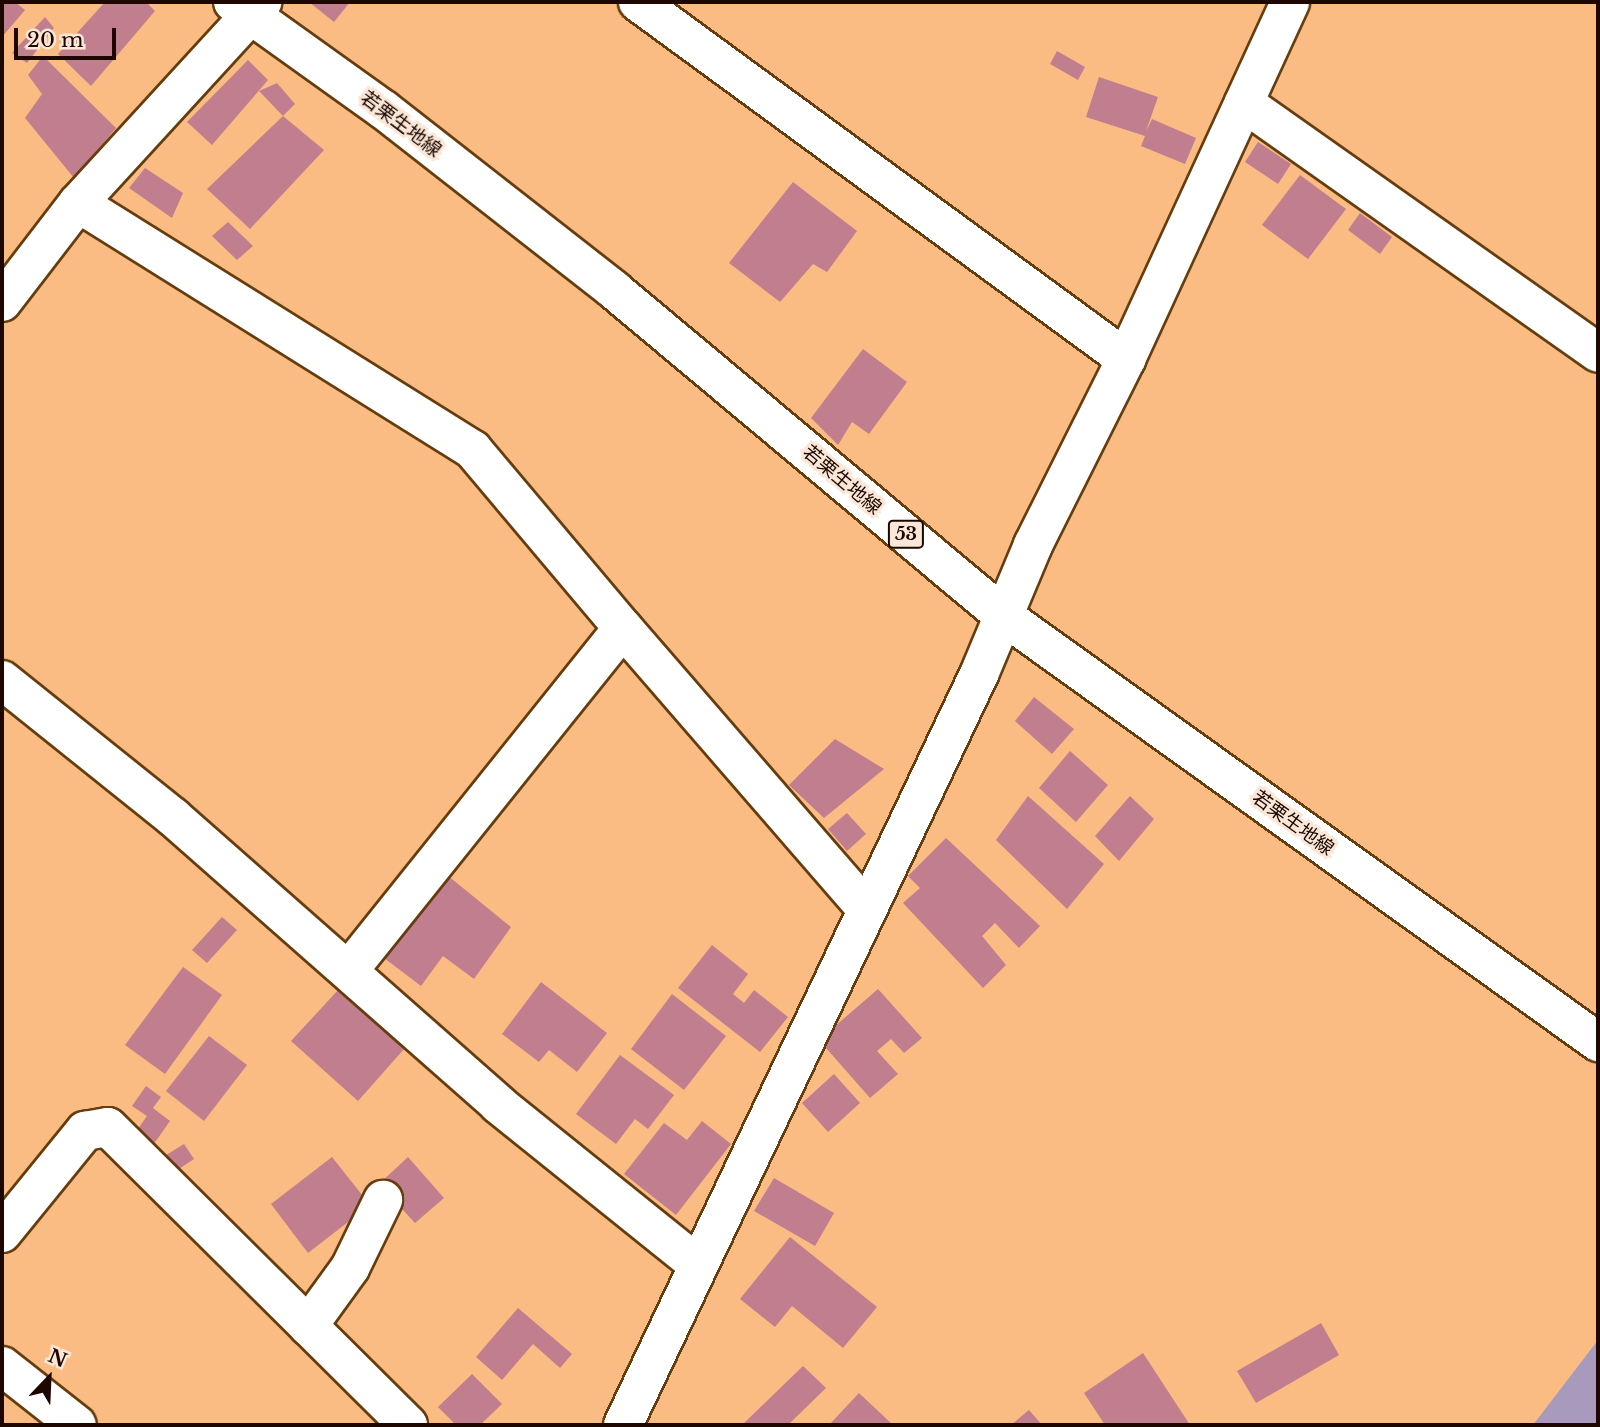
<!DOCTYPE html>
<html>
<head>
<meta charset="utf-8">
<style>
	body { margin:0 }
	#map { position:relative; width:1600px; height:1427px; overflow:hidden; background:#fabc83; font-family:"Libre Baskerville","Noto Sans JP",serif }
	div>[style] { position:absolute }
	.green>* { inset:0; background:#a89abd }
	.building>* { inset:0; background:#c07e8f }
	.roads { filter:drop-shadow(2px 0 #663d0e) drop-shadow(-2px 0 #663d0e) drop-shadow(0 2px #663d0e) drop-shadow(0 -2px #663d0e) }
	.minor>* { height:38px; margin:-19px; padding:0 19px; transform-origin:19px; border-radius:19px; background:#fff }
	.major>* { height:38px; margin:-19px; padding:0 19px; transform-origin:19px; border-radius:19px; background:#fff }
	span { translate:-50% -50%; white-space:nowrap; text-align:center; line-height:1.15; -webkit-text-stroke:6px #fbe7d7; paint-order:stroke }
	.shield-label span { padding:2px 5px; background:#fbe7d7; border:2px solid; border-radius:5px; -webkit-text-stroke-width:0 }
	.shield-label { font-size:18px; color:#1d0700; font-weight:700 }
	.street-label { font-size:19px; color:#1d0700 }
	.frame { position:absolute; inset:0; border:4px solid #1d0700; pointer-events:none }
	.north { position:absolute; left:14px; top:1343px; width:70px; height:70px; -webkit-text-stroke:5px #fbe7d7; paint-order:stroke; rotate:23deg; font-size:19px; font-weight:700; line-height:28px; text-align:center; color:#1d0700 }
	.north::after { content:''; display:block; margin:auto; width:24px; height:32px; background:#1d0700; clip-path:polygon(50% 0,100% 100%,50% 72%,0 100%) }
	.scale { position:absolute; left:14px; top:28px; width:102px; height:32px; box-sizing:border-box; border:4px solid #1d0700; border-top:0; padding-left:9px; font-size:21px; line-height:24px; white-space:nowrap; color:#1d0700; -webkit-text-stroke:5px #fbe7d7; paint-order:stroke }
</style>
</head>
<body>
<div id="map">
	<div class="green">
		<div style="clip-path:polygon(1598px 1340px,1598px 1425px,1533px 1425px)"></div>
	</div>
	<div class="building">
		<div style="clip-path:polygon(2px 2px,15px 2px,25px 10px,2px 37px)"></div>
		<div style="clip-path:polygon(105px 2px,146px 2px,155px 11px,91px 86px,58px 54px)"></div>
		<div style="clip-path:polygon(309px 2px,350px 2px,334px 22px)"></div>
		<div style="clip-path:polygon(45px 17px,54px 28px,27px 63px,12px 53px)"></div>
		<div style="clip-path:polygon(1057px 51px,1085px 67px,1078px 80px,1050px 64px)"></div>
		<div style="clip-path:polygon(43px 56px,116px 128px,74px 178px,25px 118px,42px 94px,28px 75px)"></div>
		<div style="clip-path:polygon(248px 60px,268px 80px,212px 145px,187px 122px)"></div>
		<div style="clip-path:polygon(1099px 77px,1158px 97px,1146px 131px,1152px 119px,1196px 138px,1185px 164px,1141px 146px,1145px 136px,1086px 117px)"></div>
		<div style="clip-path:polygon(277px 83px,295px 104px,283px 116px,259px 91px)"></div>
		<div style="clip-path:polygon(283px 116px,324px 150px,250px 229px,207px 189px)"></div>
		<div style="clip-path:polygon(1258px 142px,1291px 164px,1278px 184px,1245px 162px)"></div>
		<div style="clip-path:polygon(145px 168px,183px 193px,172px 218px,129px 188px)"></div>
		<div style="clip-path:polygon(1300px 175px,1346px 209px,1308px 259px,1262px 225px)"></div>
		<div style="clip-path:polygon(793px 182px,857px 231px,827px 272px,813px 264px,780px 302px,729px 263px)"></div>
		<div style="clip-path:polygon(1360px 213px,1392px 237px,1380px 254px,1348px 230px)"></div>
		<div style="clip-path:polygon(228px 222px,253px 246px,237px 260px,212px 236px)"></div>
		<div style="clip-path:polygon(863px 349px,907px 382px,869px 434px,852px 422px,838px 445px,811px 418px)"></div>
		<div style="clip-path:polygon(1034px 697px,1074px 729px,1052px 754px,1015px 721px)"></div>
		<div style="clip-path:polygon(835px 739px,884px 769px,824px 818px,789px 785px)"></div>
		<div style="clip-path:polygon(1070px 751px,1108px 785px,1076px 822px,1039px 788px)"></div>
		<div style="clip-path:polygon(1028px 796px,1104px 864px,1067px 909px,996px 840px)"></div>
		<div style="clip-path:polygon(1130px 796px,1154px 819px,1119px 861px,1095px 836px)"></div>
		<div style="clip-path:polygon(847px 813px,866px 834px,847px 851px,828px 829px)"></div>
		<div style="clip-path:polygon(946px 838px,1040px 926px,1019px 948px,995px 923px,982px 936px,1006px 965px,983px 988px,903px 903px,920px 888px,908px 876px)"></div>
		<div style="clip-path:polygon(447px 875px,511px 927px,474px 979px,443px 956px,421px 986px,384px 958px)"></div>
		<div style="clip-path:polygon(222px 917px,237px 930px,207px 963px,192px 950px)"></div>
		<div style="clip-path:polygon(712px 945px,748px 974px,733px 994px,744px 1003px,754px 990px,788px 1017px,760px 1052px,678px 988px)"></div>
		<div style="clip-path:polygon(183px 967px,222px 995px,165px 1074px,125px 1045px)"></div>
		<div style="clip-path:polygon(541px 982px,607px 1033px,577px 1072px,549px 1050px,539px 1062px,502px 1034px)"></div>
		<div style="clip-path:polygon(339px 989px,405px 1048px,358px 1101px,291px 1041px)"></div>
		<div style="clip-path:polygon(878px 989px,922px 1038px,904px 1053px,891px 1039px,877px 1051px,898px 1074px,870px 1098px,819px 1040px)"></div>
		<div style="clip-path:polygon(672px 994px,726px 1036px,684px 1090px,631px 1049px)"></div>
		<div style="clip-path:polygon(209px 1036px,247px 1065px,204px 1121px,166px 1091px)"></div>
		<div style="clip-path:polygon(620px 1055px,674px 1095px,648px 1129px,635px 1119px,616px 1144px,576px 1114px)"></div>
		<div style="clip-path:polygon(834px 1074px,860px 1103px,828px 1132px,802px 1103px)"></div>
		<div style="clip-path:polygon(146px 1086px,161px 1097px,153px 1108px,170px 1121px,151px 1148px,133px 1136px,147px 1116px,132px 1106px)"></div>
		<div style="clip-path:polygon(702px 1121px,731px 1144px,676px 1215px,624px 1174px,664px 1123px,687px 1140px)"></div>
		<div style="clip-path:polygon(184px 1144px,194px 1159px,168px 1176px,158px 1160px)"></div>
		<div style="clip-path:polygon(332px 1157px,370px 1205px,308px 1253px,271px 1204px)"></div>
		<div style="clip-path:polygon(408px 1157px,444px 1198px,415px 1223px,379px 1184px)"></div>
		<div style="clip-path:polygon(774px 1178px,834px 1213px,815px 1246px,754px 1211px)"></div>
		<div style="clip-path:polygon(790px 1237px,877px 1307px,843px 1348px,792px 1306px,775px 1327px,740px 1299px)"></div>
		<div style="clip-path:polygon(518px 1308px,572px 1354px,560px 1368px,533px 1344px,502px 1380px,476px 1357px)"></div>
		<div style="clip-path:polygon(1321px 1323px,1339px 1355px,1256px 1403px,1237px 1371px)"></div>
		<div style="clip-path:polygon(1143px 1353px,1190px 1425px,1105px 1425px,1084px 1393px)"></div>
		<div style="clip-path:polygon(803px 1366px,826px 1388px,788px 1425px,742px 1425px)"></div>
		<div style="clip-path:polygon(472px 1374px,502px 1404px,480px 1425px,456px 1425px,438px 1407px)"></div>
		<div style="clip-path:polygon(859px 1393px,893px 1425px,829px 1425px)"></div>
		<div style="clip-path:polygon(1029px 1410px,1042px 1425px,1011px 1425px)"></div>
	</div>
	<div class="roads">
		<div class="minor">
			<div style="left:638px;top:2px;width:605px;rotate:36.19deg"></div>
			<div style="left:1244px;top:103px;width:433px;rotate:35.2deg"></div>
			<div style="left:78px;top:203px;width:466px;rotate:32deg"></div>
			<div style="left:473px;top:450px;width:233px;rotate:49.9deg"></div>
			<div style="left:623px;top:628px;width:438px;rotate:128.7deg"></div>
			<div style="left:2px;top:302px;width:125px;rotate:-52.5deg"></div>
			<div style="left:78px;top:203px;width:273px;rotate:-47.5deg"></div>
			<div style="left:623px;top:628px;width:371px;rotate:49.1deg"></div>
			<div style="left:2px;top:680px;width:219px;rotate:38.7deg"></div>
			<div style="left:173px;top:817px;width:434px;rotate:41.4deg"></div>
			<div style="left:498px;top:1104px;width:255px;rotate:38.8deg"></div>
			<div style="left:2px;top:1233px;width:132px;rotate:-50.9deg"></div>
			<div style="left:85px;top:1131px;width:23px;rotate:-10deg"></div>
			<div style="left:108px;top:1127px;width:423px;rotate:44.8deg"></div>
			<div style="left:308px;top:1326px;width:72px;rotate:-54.1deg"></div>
			<div style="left:350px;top:1268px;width:76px;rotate:-64.1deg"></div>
			<div style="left:2px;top:1366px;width:95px;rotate:38.2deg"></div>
			<div style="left:623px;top:1425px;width:833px;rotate:-64.63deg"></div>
			<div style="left:980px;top:672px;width:138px;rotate:-67.3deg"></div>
			<div style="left:1033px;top:545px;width:208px;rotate:-63.4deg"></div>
			<div style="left:1126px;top:359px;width:393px;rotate:-65.3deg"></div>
		</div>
		<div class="major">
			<div style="left:233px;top:2px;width:186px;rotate:35.6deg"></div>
			<div style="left:384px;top:110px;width:292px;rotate:38deg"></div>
			<div style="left:614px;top:290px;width:510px;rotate:39.91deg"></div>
			<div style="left:1005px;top:617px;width:730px;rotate:35.63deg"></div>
		</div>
	</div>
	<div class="shield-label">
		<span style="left:906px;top:534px">53</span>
	</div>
	<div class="street-label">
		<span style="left:401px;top:124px;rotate:37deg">若栗生地線</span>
		<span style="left:842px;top:480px;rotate:40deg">若栗生地線</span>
		<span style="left:1293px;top:823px;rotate:36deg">若栗生地線</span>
	</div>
	<div class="frame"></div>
	<div class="north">N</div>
	<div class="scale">20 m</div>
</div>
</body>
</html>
